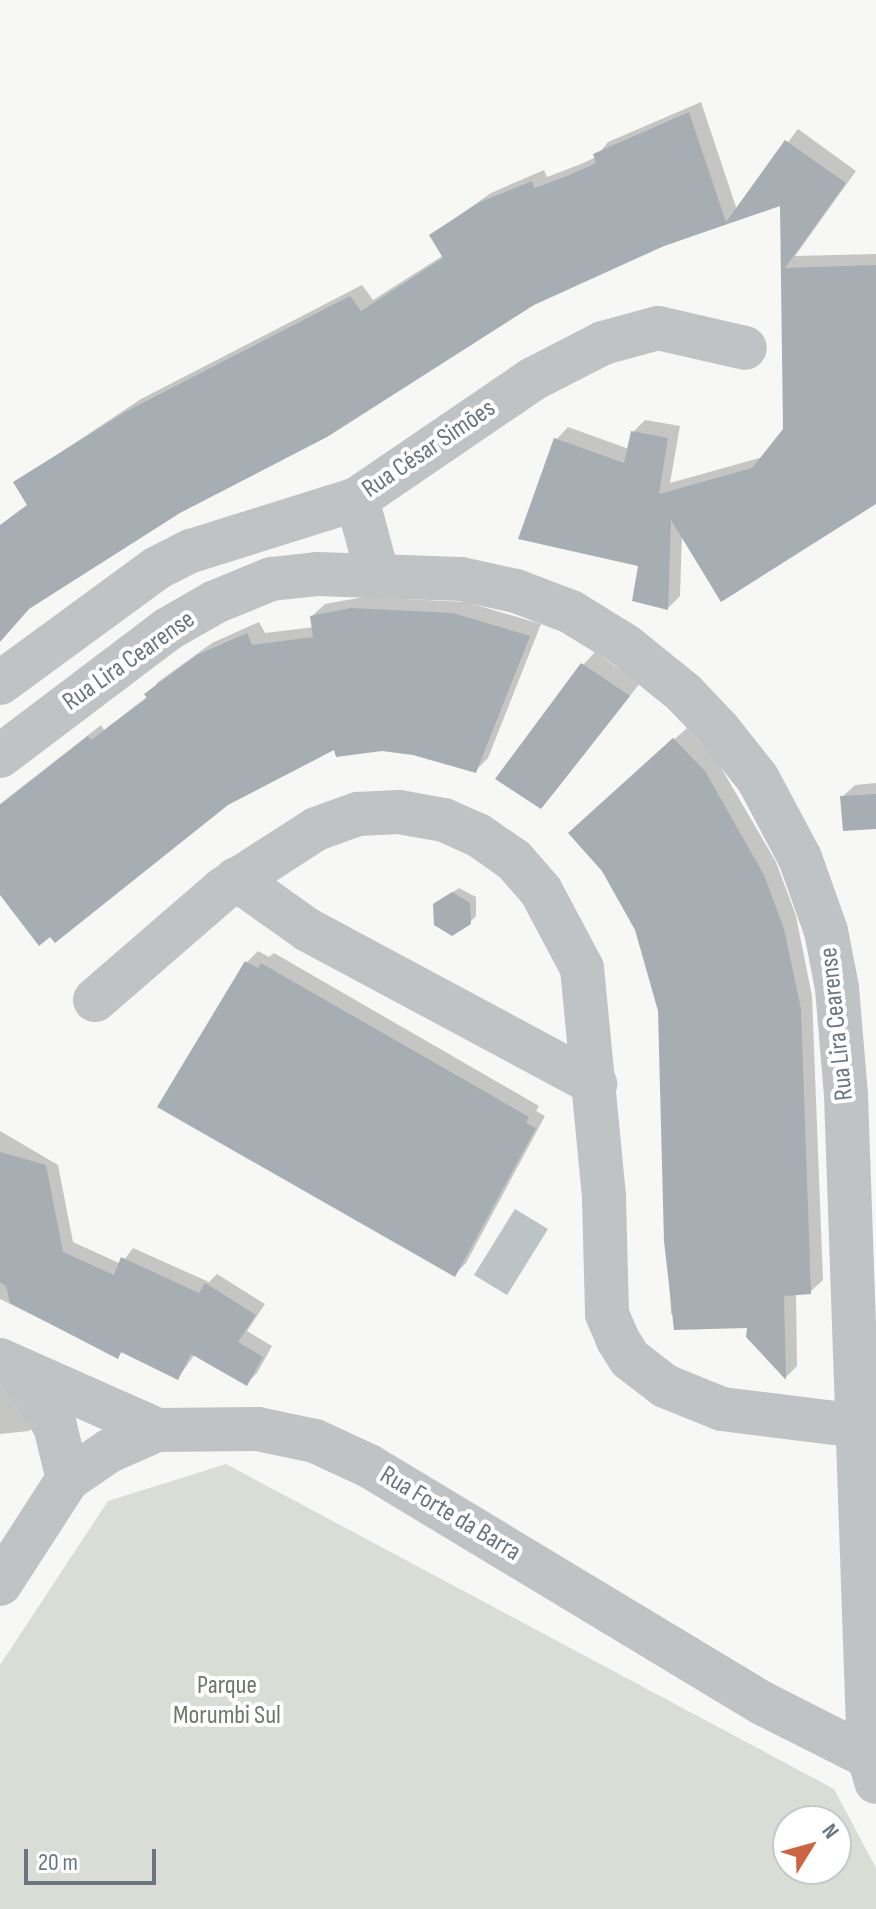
<!DOCTYPE html>
<html>
<head>
<meta charset="utf-8">
<style>
	body { margin:0 }
	#map { position:relative; width:876px; height:1909px; overflow:hidden; background:#f7f7f5; font-family:"Sofia Sans Condensed",sans-serif }
	div>[style] { position:absolute }
	.green>* { inset:0; background:#d9ddd6 }
	.water>* { inset:0; background:#bbc3c7 }
	.shadow>* { inset:0; background:#0003 }
	.building>* { inset:0; background:#a7aeb3 }
	.street>* { height:44px; margin:-22px; padding:0 22px; transform-origin:22px; border-radius:22px; background:#bfc3c6 }
	span { translate:-50% -50%; white-space:nowrap; text-align:center; line-height:1.15; -webkit-text-stroke:8px #fff; paint-order:stroke }
	.street-label { font-size:26px; color:#6a7782 }
	.park-label { font-size:26px; color:#6b7a68 }
	.north { position:absolute; left:772px; top:1805px; width:80px; height:80px; box-sizing:border-box; background:#fff; border:2px solid #c3c9cd; border-radius:50%; rotate:53deg; font-size:22px; font-weight:700; line-height:32px; text-align:center; color:#6a7782 }
	.north::after { content:''; display:block; margin:auto; width:28px; height:36px; background:#cc6440; clip-path:polygon(50% 0,100% 100%,50% 72%,0 100%) }
	.scale { position:absolute; left:24px; top:1849px; width:132px; height:36px; box-sizing:border-box; border:4px solid #6a7782; border-top:0; padding-left:10px; font-size:24px; line-height:28px; white-space:nowrap; color:#6a7782; -webkit-text-stroke:6px #fff; paint-order:stroke }
</style>
</head>
<body>
<div id="map">
	<div class="green">
		<div style="clip-path:polygon(evenodd,226px 1464px,834px 1789px,876px 1868px,876px 1909px,0 1909px,0 1665px,108px 1501px,226px 1464px,788px 1821px,836px 1821px,836px 1869px,788px 1869px,788px 1821px)"></div>
	</div>
	<div class="water">
		<div style="clip-path:polygon(515px 1209px,548px 1229px,507px 1295px,474px 1275px)"></div>
	</div>
	<div class="shadow">
		<div style="clip-path:polygon(701px 102px,737px 210px,798px 129px,856px 171px,795px 256px,876px 254px,876px 502px,682px 533px,680px 596px,668px 608px,556px 440px,568px 427px,629px 449px,633px 432px,645px 420px,680px 426px,670px 483px,763px 457px,785px 429px,782px 203px,16px 482px,141px 399px,362px 285px,373px 300px,444px 255px,431px 235px,491px 193px,544px 170px,547px 177px,581px 164px,596px 157px,608px 142px)"></div>
		<div style="clip-path:polygon(364px 597px,466px 602px,541px 624px,488px 758px,476px 770px,413px 753px,335px 747px,0 892px,0 804px,101px 725px,104px 730px,148px 696px,158px 682px,212px 643px,259px 622px,265px 633px,314px 627px,312px 616px,325px 604px)"></div>
		<div style="clip-path:polygon(595px 652px,640px 683px,553px 794px,583px 665px)"></div>
		<div style="clip-path:polygon(687px 728px,716px 759px,776px 862px,796px 916px,812px 996px,823px 1280px,810px 1292px,796px 1293px,797px 1366px,786px 1377px,748px 1337px,749px 1326px,671px 1314px,660px 1011px,637px 929px,583px 821px)"></div>
		<div style="clip-path:polygon(876px 783px,876px 827px,842px 797px,855px 785px)"></div>
		<div style="clip-path:polygon(459px 888px,476px 897px,476px 916px,469px 923px,435px 904px)"></div>
		<div style="clip-path:polygon(258px 951px,269px 957px,274px 953px,539px 1106px,536px 1111px,545px 1116px,466px 1263px,455px 1274px,247px 962px)"></div>
		<div style="clip-path:polygon(0 1131px,58px 1165px,73px 1242px,121px 1264px,133px 1248px,209px 1282px,217px 1274px,265px 1304px,247px 1331px,272px 1346px,257px 1373px,247px 1383px,195px 1354px,178px 1378px,123px 1351px,117px 1357px,0 1299px)"></div>
		<div style="clip-path:polygon(0 1374px,41px 1418px,29px 1431px,0 1434px)"></div>
	</div>
	<div class="building">
		<div style="clip-path:polygon(689px 112px,726px 222px,785px 140px,846px 183px,785px 268px,876px 265px,876px 504px,721px 602px,671px 520px,668px 610px,632px 601px,638px 566px,518px 539px,554px 438px,624px 463px,631px 431px,668px 438px,659px 494px,752px 468px,783px 429px,780px 206px,664px 246px,534px 305px,327px 437px,180px 513px,29px 609px,0 642px,0 525px,27px 505px,13px 482px,127px 411px,350px 296px,361px 311px,443px 258px,429px 235px,480px 202px,532px 181px,535px 188px,567px 176px,596px 163px,593px 154px)"></div>
		<div style="clip-path:polygon(351px 608px,453px 613px,530px 636px,476px 773px,413px 755px,382px 751px,336px 757px,334px 750px,228px 805px,55px 943px,50px 937px,39px 946px,0 895px,0 805px,88px 736px,91px 740px,147px 698px,144px 694px,197px 655px,247px 633px,252px 645px,313px 637px,310px 616px)"></div>
		<div style="clip-path:polygon(581px 663px,630px 696px,541px 809px,495px 779px)"></div>
		<div style="clip-path:polygon(673px 738px,705px 771px,764px 875px,784px 929px,801px 1009px,811px 1294px,784px 1296px,786px 1380px,746px 1337px,747px 1328px,674px 1330px,664px 1241px,658px 1011px,635px 930px,602px 871px,568px 833px)"></div>
		<div style="clip-path:polygon(876px 794px,876px 829px,843px 831px,840px 796px)"></div>
		<div style="clip-path:polygon(452px 892px,470px 903px,471px 924px,452px 936px,434px 925px,433px 904px)"></div>
		<div style="clip-path:polygon(245px 961px,258px 968px,261px 963px,529px 1117px,526px 1123px,536px 1128px,455px 1277px,157px 1107px)"></div>
		<div style="clip-path:polygon(0 1152px,46px 1165px,63px 1252px,114px 1275px,121px 1257px,199px 1293px,205px 1283px,256px 1315px,238px 1342px,263px 1357px,247px 1386px,191px 1354px,178px 1380px,121px 1352px,118px 1359px,10px 1303px,6px 1286px,0 1282px)"></div>
	</div>
	<div class="street">
		<div style="left:357px;top:499px;width:77px;rotate:74.9deg"></div>
		<div style="left:0;top:683px;width:195px;rotate:-36.2deg"></div>
		<div style="left:157px;top:568px;width:38px;rotate:-27deg"></div>
		<div style="left:191px;top:551px;width:174px;rotate:-17.4deg"></div>
		<div style="left:357px;top:499px;width:213px;rotate:-34.3deg"></div>
		<div style="left:533px;top:379px;width:79px;rotate:-27.2deg"></div>
		<div style="left:603px;top:343px;width:57px;rotate:-15.3deg"></div>
		<div style="left:658px;top:328px;width:89px;rotate:12.9deg"></div>
		<div style="left:0;top:756px;width:211px;rotate:-37.1deg"></div>
		<div style="left:168px;top:629px;width:54px;rotate:-29.9deg"></div>
		<div style="left:215px;top:602px;width:61px;rotate:-22.3deg"></div>
		<div style="left:271px;top:579px;width:46px;rotate:-6.2deg"></div>
		<div style="left:317px;top:574px;width:144px;rotate:2deg"></div>
		<div style="left:461px;top:579px;width:56px;rotate:12.3deg"></div>
		<div style="left:516px;top:591px;width:59px;rotate:20.9deg"></div>
		<div style="left:571px;top:612px;width:65px;rotate:31.7deg"></div>
		<div style="left:626px;top:646px;width:75px;rotate:39deg"></div>
		<div style="left:684px;top:693px;width:52px;rotate:46.5deg"></div>
		<div style="left:720px;top:731px;width:61px;rotate:51.6deg"></div>
		<div style="left:758px;top:779px;width:89px;rotate:62deg"></div>
		<div style="left:800px;top:858px;width:77px;rotate:70.4deg"></div>
		<div style="left:826px;top:931px;width:58px;rotate:79.1deg"></div>
		<div style="left:837px;top:988px;width:107px;rotate:85.2deg"></div>
		<div style="left:846px;top:1095px;width:662px;rotate:88.01deg"></div>
		<div style="left:869px;top:1757px;width:26px;rotate:74deg"></div>
		<div style="left:236px;top:879px;width:88px;rotate:35.3deg"></div>
		<div style="left:308px;top:930px;width:326px;rotate:28.2deg"></div>
		<div style="left:95px;top:1000px;width:169px;rotate:-40.9deg"></div>
		<div style="left:223px;top:889px;width:111px;rotate:-32.8deg"></div>
		<div style="left:316px;top:829px;width:45px;rotate:-19.7deg"></div>
		<div style="left:358px;top:814px;width:41px;rotate:-2.8deg"></div>
		<div style="left:399px;top:812px;width:46px;rotate:10.1deg"></div>
		<div style="left:444px;top:820px;width:37px;rotate:24deg"></div>
		<div style="left:478px;top:835px;width:44px;rotate:34.8deg"></div>
		<div style="left:514px;top:860px;width:41px;rotate:48.9deg"></div>
		<div style="left:541px;top:891px;width:87px;rotate:62deg"></div>
		<div style="left:582px;top:968px;width:231px;rotate:84.5deg"></div>
		<div style="left:604px;top:1198px;width:116px;rotate:88.5deg"></div>
		<div style="left:607px;top:1314px;width:28px;rotate:67deg"></div>
		<div style="left:618px;top:1340px;width:22px;rotate:58deg"></div>
		<div style="left:630px;top:1359px;width:44px;rotate:37.6deg"></div>
		<div style="left:665px;top:1386px;width:61px;rotate:22deg"></div>
		<div style="left:722px;top:1409px;width:137px;rotate:7.1deg"></div>
		<div style="left:0;top:1360px;width:172px;rotate:24deg"></div>
		<div style="left:157px;top:1430px;width:101px;rotate:-0.6deg"></div>
		<div style="left:258px;top:1429px;width:58px;rotate:11.9deg"></div>
		<div style="left:315px;top:1441px;width:60px;rotate:24.8deg"></div>
		<div style="left:369px;top:1466px;width:459px;rotate:31.1deg"></div>
		<div style="left:762px;top:1703px;width:120px;rotate:26.8deg"></div>
		<div style="left:21px;top:1372px;width:64px;rotate:57.8deg"></div>
		<div style="left:55px;top:1426px;width:55px;rotate:76.2deg"></div>
		<div style="left:0;top:1584px;width:125px;rotate:-57.1deg"></div>
		<div style="left:68px;top:1479px;width:50px;rotate:-34.3deg"></div>
		<div style="left:109px;top:1451px;width:52px;rotate:-23.6deg"></div>
	</div>
	<div class="street-label">
		<span style="left:429px;top:449px;rotate:-34deg">Rua César Simões</span>
		<span style="left:129px;top:661px;rotate:-35deg">Rua Lira Cearense</span>
		<span style="left:837px;top:1024px;rotate:-96deg">Rua Lira Cearense</span>
		<span style="left:450px;top:1514px;rotate:31deg">Rua Forte da Barra</span>
	</div>
	<div class="park-label">
		<span style="left:227px;top:1701px">Parque<br>Morumbi Sul</span>
	</div>
	<div class="north">N</div>
	<div class="scale">20 m</div>
</div>
</body>
</html>
